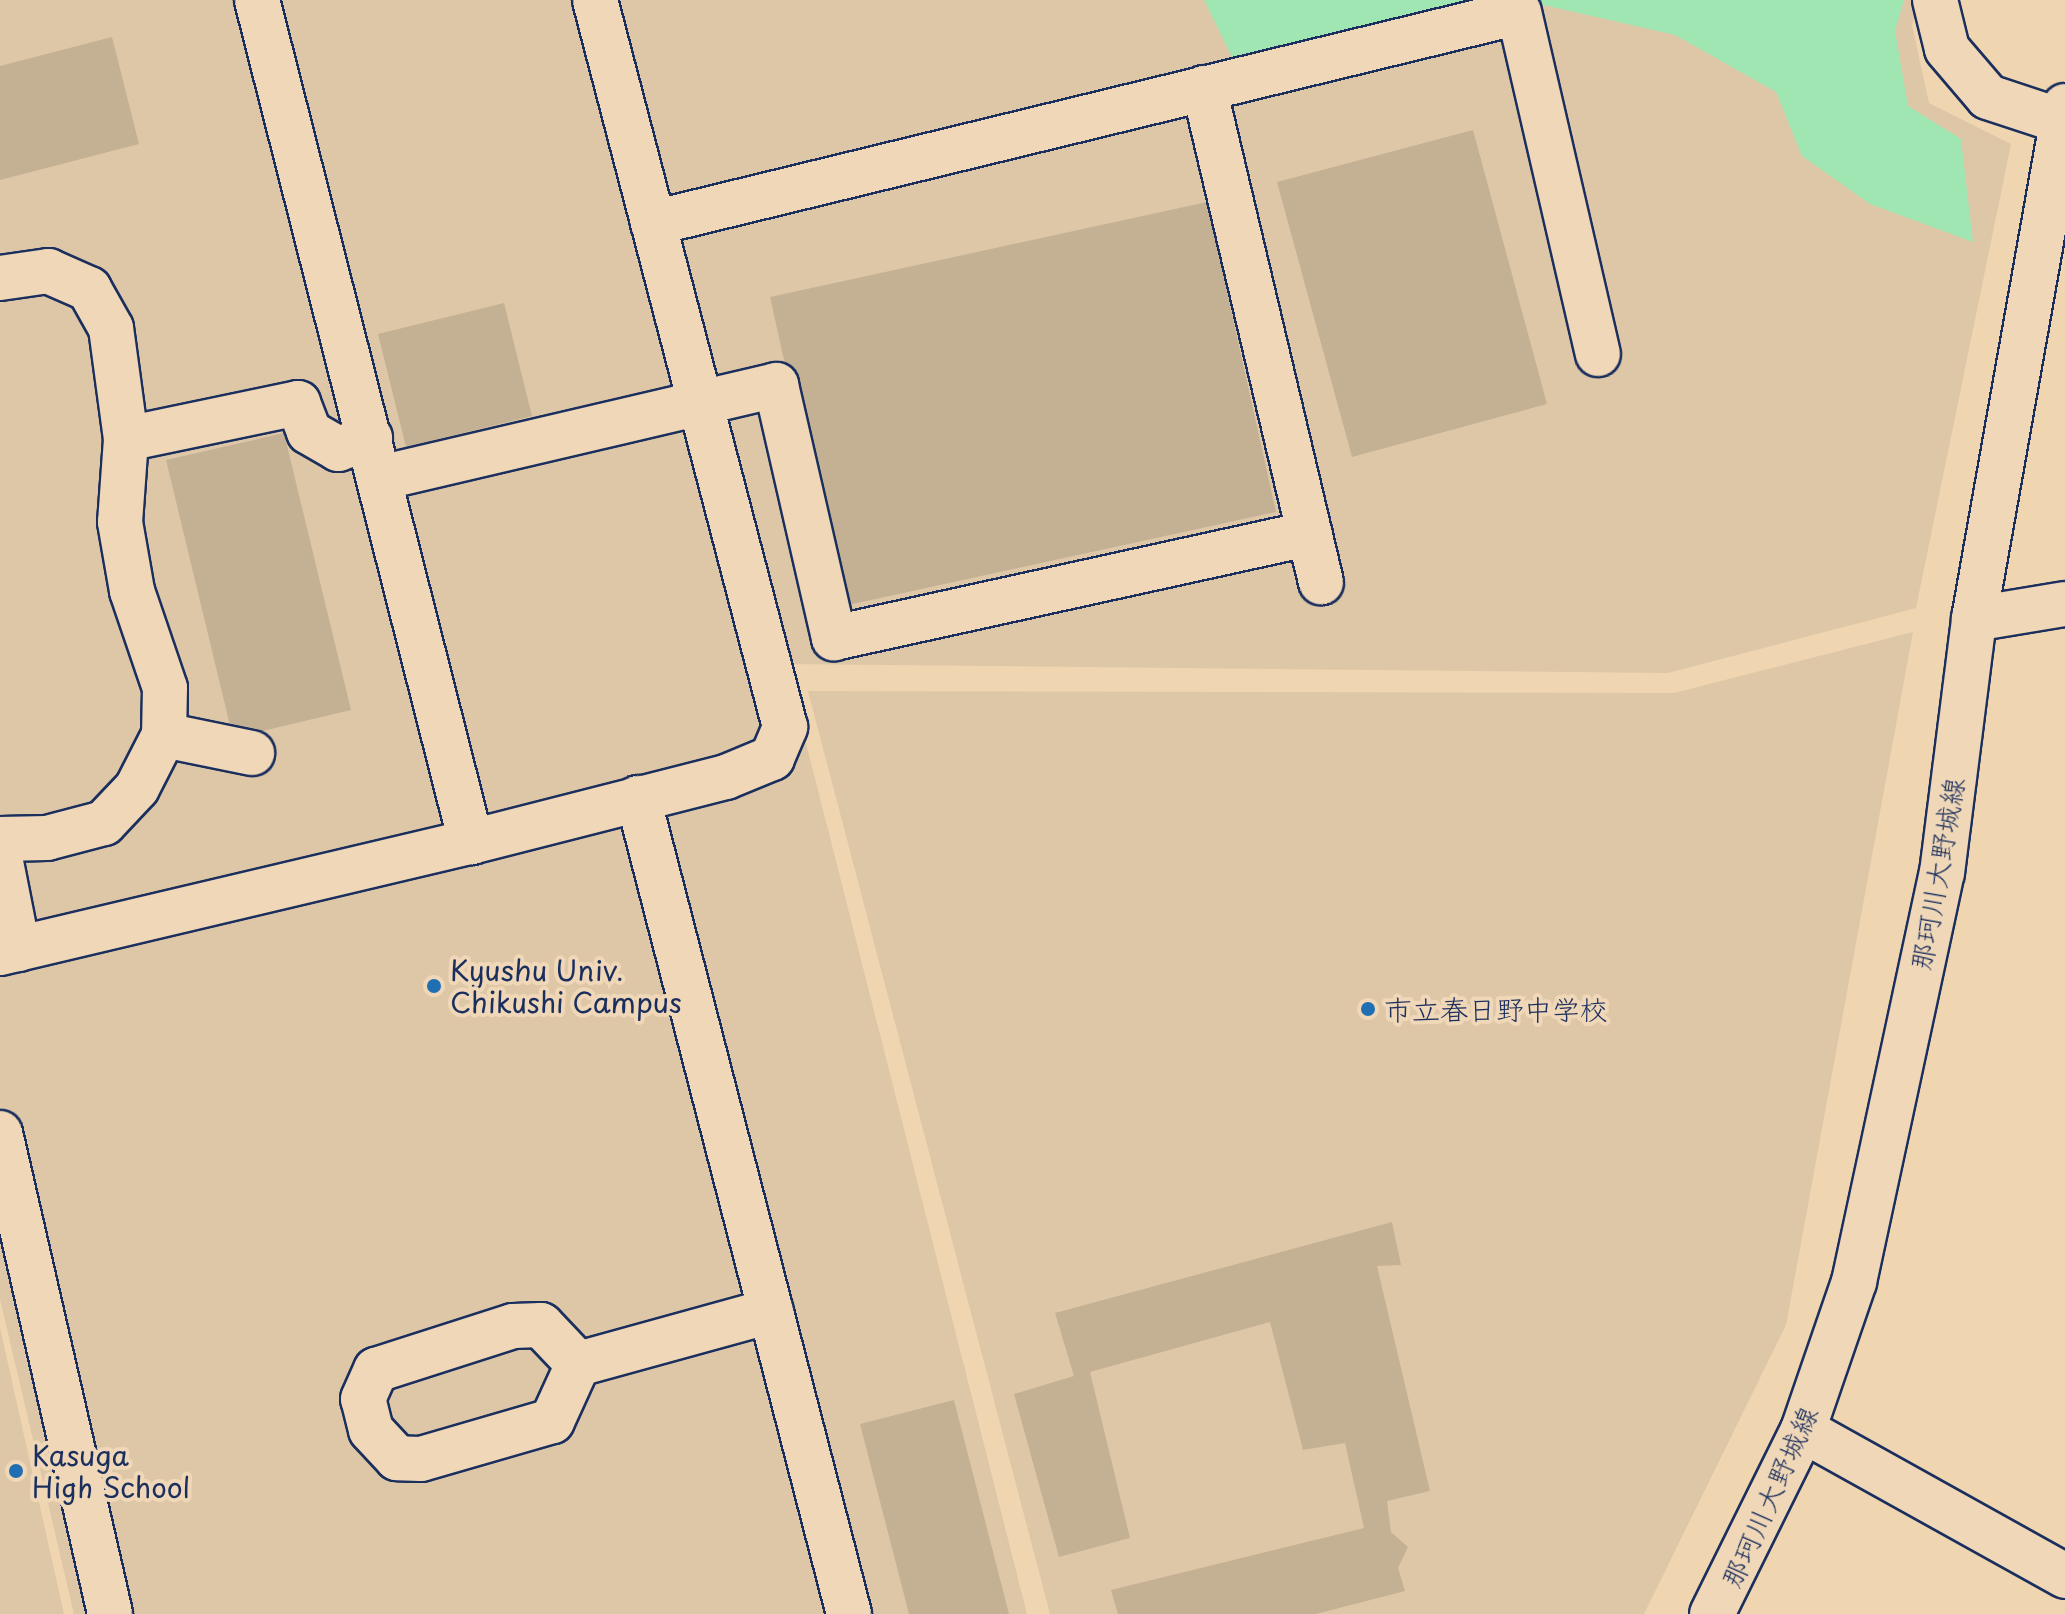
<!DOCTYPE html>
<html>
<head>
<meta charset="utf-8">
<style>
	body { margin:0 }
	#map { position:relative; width:2065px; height:1614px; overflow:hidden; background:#efd5b0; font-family:"Playpen Sans","Klee One",sans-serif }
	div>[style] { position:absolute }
	.built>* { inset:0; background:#dec7a7 }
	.green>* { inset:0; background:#a0e6b2 }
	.building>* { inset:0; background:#c4b194 }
	.roads { filter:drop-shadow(2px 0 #1b2f5e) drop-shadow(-2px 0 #1b2f5e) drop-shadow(0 2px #1b2f5e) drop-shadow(0 -2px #1b2f5e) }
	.minor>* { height:44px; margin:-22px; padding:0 22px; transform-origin:22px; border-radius:22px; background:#efd7b7 }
	.major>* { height:44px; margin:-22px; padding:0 22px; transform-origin:22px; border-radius:22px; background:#efd7b7 }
	.dots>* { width:22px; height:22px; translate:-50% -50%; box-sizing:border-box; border:4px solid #efd7b7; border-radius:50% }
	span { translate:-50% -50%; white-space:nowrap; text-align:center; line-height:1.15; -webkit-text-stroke:8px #efd7b7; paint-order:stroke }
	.street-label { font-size:28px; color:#1b2f5e }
	.poi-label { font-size:28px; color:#1b2f5e }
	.left { translate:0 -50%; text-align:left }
</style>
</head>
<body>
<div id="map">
	<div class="built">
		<div style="clip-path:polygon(0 0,1920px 0,1912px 25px,1929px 103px,2011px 144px,1916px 608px,1668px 673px,786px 664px,1027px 1614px,74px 1614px,0 1299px)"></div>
		<div style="clip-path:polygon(1913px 632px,1786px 1325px,1644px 1614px,1050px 1614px,808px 691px,1674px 693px)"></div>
		<div style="clip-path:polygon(0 1328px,64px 1614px,0 1614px)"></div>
	</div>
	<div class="green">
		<div style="clip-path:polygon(1204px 0,1487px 0,1232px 57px)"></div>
		<div style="clip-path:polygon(1522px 0,1904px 0,1895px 31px,1908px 106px,1961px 139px,1973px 242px,1870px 204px,1802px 156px,1776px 92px,1675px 35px)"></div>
	</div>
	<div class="building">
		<div style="clip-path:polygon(112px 37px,139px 144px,0 180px,0 66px)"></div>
		<div style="clip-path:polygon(1473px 130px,1547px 404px,1352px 457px,1277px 182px)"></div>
		<div style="clip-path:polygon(1207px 202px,1276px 512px,839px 607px,770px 297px)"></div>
		<div style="clip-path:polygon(504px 303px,532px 416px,406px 447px,378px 334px)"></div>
		<div style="clip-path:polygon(284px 433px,351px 710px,233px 738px,166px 460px)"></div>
		<div style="clip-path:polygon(1392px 1222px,1401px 1265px,1377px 1266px,1430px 1491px,1387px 1501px,1391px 1532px,1408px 1547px,1398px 1568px,1405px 1591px,1316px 1614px,1118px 1614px,1111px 1590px,1364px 1528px,1345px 1443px,1303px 1450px,1270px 1322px,1090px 1372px,1130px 1538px,1059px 1557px,1014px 1394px,1074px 1376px,1055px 1313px)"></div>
		<div style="clip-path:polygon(954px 1400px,1009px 1614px,909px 1614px,860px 1424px)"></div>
	</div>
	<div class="roads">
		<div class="minor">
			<div style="left:257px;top:0;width:869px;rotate:75.74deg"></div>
			<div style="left:1935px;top:0;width:50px;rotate:76.2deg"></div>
			<div style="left:1947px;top:49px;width:63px;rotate:49.5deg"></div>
			<div style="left:1988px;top:97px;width:77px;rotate:18.2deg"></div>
			<div style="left:1204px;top:88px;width:508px;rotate:76.68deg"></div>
			<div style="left:653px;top:223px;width:891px;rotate:-13.69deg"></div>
			<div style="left:1519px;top:12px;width:351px;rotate:77deg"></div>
			<div style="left:0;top:278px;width:49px;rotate:-8.3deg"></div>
			<div style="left:48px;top:271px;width:45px;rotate:23.7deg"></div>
			<div style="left:89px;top:289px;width:45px;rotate:60.6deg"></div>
			<div style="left:111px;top:328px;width:112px;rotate:82.3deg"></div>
			<div style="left:126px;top:439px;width:83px;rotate:94.1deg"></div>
			<div style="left:120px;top:522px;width:70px;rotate:80.1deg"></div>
			<div style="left:132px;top:591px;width:102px;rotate:71.2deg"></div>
			<div style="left:165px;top:688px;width:47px;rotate:91.2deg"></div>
			<div style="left:164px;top:735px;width:59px;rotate:117deg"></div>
			<div style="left:137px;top:788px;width:48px;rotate:133.3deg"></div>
			<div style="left:104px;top:823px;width:59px;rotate:165.3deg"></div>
			<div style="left:47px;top:838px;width:47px;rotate:178.8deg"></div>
			<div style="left:126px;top:439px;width:176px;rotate:-11.8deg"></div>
			<div style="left:298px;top:403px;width:31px;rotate:69deg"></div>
			<div style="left:309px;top:432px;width:34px;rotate:30deg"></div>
			<div style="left:338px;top:449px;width:34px;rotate:-19deg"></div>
			<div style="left:380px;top:478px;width:407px;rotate:-13.2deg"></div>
			<div style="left:776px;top:385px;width:260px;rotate:77.1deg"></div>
			<div style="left:834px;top:638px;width:487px;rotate:-12.4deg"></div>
			<div style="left:1974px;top:619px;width:92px;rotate:-9.4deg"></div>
			<div style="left:164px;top:735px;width:90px;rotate:11.6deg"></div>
			<div style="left:638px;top:798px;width:843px;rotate:75.5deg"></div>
			<div style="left:0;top:857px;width:94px;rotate:78.9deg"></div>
			<div style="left:0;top:953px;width:484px;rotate:-13.3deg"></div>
			<div style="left:471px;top:842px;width:263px;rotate:-14.3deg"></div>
			<div style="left:726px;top:777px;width:50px;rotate:-22.4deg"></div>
			<div style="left:772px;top:758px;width:34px;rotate:-67deg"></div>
			<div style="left:785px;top:727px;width:751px;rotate:-104.65deg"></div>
			<div style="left:0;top:1133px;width:493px;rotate:77.1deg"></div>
			<div style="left:578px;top:1364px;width:63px;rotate:114.5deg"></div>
			<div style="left:552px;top:1421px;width:136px;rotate:163.8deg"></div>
			<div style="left:421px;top:1459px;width:24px;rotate:-178deg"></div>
			<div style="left:397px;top:1458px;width:38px;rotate:-133deg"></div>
			<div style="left:371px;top:1430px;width:32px;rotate:-104deg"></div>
			<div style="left:363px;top:1399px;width:32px;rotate:-66deg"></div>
			<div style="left:376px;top:1370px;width:144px;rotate:-17.8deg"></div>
			<div style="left:513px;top:1326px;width:28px;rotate:-2deg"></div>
			<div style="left:541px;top:1325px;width:54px;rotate:46.5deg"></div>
			<div style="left:578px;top:1364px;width:200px;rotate:-15.4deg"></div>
			<div style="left:1803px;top:1430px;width:300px;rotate:29.1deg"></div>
		</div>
		<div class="major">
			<div style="left:1712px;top:1614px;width:205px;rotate:-63.7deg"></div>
			<div style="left:1803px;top:1430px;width:157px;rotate:-71deg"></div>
			<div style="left:1854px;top:1282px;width:418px;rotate:-77.9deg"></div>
			<div style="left:1942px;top:873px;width:256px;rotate:-82.8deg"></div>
			<div style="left:1974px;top:619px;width:521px;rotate:-79.94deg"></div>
		</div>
	</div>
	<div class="dots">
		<div style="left:434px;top:986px;background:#1f6fb2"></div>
		<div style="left:1368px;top:1009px;background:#1f6fb2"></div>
		<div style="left:16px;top:1471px;background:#1f6fb2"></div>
	</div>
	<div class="street-label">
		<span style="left:1937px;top:874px;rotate:-80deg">那珂川大野城線</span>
		<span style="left:1769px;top:1497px;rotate:-66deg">那珂川大野城線</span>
	</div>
	<div class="poi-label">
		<span class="left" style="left:450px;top:986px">Kyushu Univ.<br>Chikushi Campus</span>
		<span class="left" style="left:1384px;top:1009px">市立春日野中学校</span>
		<span class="left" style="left:32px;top:1471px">Kasuga<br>High School</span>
	</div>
</div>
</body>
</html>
